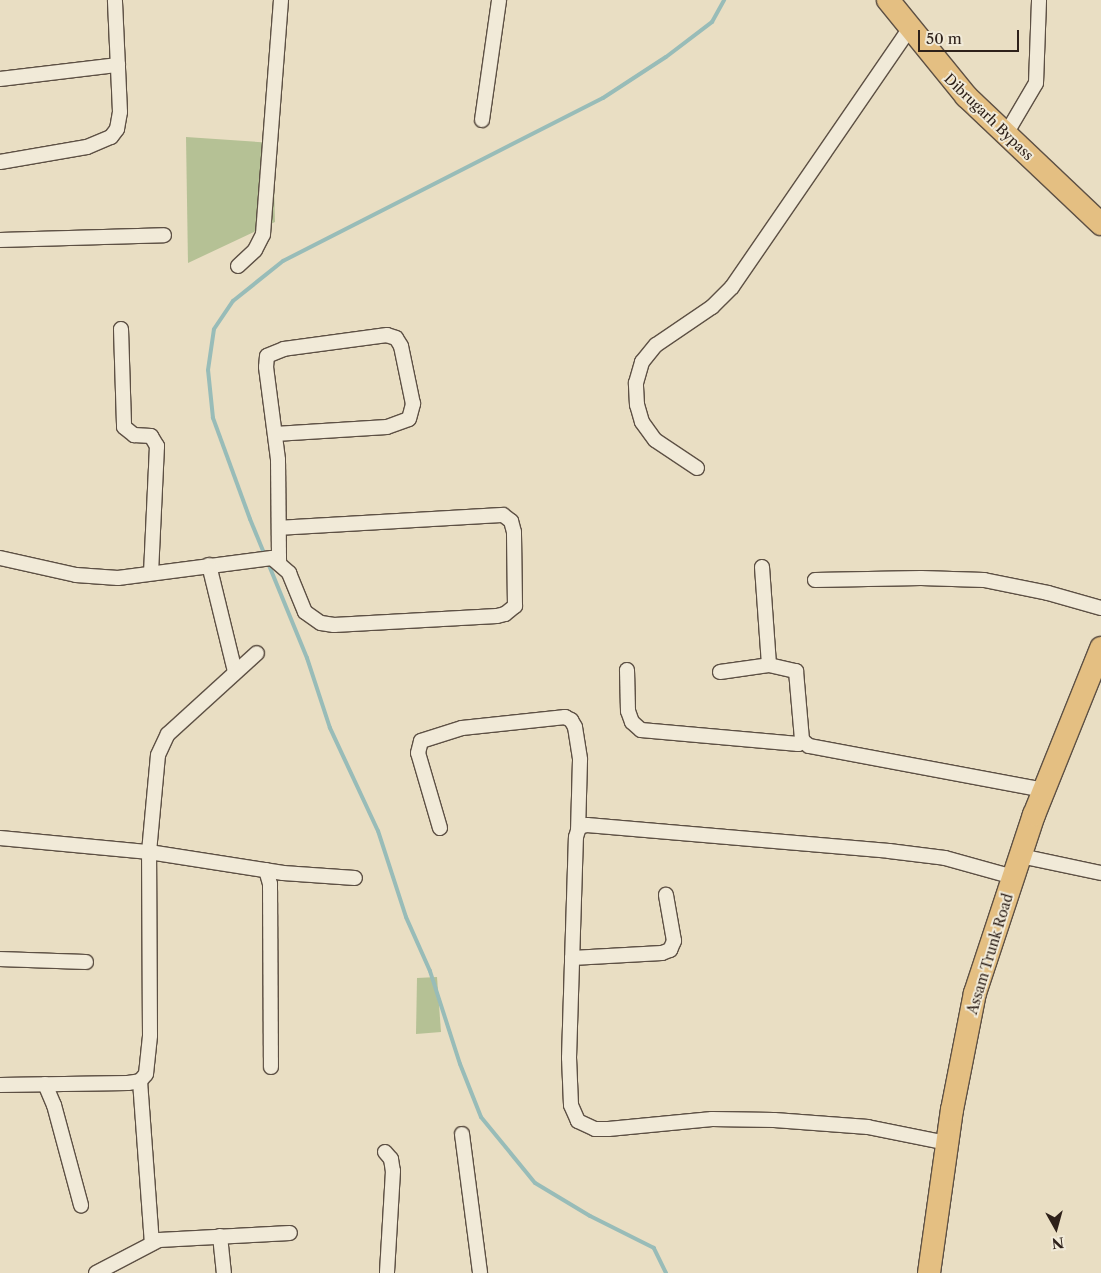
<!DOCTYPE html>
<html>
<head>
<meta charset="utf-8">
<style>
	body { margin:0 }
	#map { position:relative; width:1101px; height:1273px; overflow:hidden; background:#e9dec3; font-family:"Libre Caslon Text",serif }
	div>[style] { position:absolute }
	.green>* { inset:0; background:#b5c195 }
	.stream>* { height:4px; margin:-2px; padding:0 2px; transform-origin:2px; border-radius:2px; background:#98bcb8 }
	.roads { filter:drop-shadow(1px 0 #5d5044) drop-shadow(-1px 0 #5d5044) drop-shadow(0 1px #5d5044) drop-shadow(0 -1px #5d5044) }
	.street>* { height:14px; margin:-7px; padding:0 7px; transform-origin:7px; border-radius:7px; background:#f1ead8 }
	.primary>* { height:22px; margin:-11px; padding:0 11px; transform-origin:11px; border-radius:11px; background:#e4bf82 }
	span { translate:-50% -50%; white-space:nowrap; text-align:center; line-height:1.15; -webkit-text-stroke:4px #f1ead8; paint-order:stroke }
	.street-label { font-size:14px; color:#2e211a }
	.north { position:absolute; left:1031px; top:1203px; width:50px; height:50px; -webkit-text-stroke:4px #f1ead8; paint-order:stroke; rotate:173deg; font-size:14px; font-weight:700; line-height:20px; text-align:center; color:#2e211a }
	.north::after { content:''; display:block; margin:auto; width:18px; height:22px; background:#2e211a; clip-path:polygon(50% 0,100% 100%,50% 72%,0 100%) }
	.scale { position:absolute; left:918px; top:30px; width:101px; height:22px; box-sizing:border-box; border:2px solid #2e211a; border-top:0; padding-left:6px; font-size:15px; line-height:18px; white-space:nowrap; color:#2e211a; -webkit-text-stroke:4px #f1ead8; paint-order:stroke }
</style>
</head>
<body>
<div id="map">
	<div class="green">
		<div style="clip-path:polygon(186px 137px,273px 143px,275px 222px,188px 263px)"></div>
		<div style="clip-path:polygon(437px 977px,441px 1032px,416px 1034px,417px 978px)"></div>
	</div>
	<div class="stream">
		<div style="left:666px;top:1273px;width:28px;rotate:-116deg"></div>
		<div style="left:654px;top:1248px;width:72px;rotate:-153.4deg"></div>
		<div style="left:590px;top:1216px;width:64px;rotate:-149deg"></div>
		<div style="left:535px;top:1183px;width:85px;rotate:-129.3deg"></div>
		<div style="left:481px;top:1117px;width:57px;rotate:-111.6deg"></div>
		<div style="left:460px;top:1064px;width:98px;rotate:-107.9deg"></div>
		<div style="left:430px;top:971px;width:59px;rotate:-114deg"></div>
		<div style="left:406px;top:917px;width:90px;rotate:-108deg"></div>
		<div style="left:378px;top:831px;width:114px;rotate:-115deg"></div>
		<div style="left:330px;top:728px;width:74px;rotate:-108.2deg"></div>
		<div style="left:307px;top:658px;width:150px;rotate:-112.3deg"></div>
		<div style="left:250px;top:519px;width:108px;rotate:-110.1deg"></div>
		<div style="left:213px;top:418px;width:48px;rotate:-95.9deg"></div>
		<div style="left:208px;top:370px;width:41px;rotate:-81.7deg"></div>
		<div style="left:214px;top:329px;width:34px;rotate:-56deg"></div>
		<div style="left:233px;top:301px;width:64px;rotate:-38.7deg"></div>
		<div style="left:283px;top:261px;width:359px;rotate:-27deg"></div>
		<div style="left:603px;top:98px;width:75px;rotate:-33.1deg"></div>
		<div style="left:666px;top:57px;width:58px;rotate:-37.3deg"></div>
		<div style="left:712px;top:22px;width:25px;rotate:-61deg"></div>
	</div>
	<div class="roads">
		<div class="street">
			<div style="left:0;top:79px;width:119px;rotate:-6.8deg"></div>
			<div style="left:482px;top:120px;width:121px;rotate:-81.9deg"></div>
			<div style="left:1006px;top:134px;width:59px;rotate:-59.5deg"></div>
			<div style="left:1036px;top:83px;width:83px;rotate:-87.9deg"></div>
			<div style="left:0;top:162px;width:88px;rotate:-9.8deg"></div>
			<div style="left:87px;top:147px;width:26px;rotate:-23deg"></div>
			<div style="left:111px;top:137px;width:10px;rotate:-53deg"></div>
			<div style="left:117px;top:129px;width:17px;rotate:-80deg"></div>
			<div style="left:120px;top:112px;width:112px;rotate:-92.6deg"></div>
			<div style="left:0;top:240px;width:164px;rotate:-1.7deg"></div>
			<div style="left:238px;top:266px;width:23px;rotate:-43deg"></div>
			<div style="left:255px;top:250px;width:18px;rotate:-63deg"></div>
			<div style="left:263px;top:234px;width:235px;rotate:-85.6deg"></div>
			<div style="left:121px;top:329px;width:98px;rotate:88.2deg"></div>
			<div style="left:124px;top:427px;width:13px;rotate:39deg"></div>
			<div style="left:134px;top:435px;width:17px;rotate:3deg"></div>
			<div style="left:151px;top:436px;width:12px;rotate:59deg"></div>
			<div style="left:157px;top:446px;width:127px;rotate:92.7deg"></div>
			<div style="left:275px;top:434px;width:112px;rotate:-3.6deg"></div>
			<div style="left:387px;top:427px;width:23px;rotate:-20deg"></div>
			<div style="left:409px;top:419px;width:16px;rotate:-75deg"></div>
			<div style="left:413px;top:404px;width:59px;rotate:-101.7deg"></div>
			<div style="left:401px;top:346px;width:9px;rotate:-122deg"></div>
			<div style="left:396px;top:338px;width:9px;rotate:-162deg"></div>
			<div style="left:387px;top:335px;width:104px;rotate:172.3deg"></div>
			<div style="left:284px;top:349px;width:18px;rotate:158deg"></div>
			<div style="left:267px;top:356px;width:11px;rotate:95deg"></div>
			<div style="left:266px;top:367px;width:94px;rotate:82.6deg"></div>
			<div style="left:278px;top:460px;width:102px;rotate:89.4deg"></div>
			<div style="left:697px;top:468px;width:50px;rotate:-146.3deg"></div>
			<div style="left:655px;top:440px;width:22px;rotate:-126deg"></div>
			<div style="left:642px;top:422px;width:18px;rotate:-106deg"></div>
			<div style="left:637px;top:405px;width:22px;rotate:-93deg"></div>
			<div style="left:636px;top:383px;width:22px;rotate:-74deg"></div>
			<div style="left:642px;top:362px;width:22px;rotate:-51deg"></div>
			<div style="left:656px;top:345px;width:68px;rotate:-34.2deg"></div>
			<div style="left:712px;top:307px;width:28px;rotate:-45deg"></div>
			<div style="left:732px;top:287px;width:313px;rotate:-55.5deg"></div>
			<div style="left:0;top:558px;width:78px;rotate:12.6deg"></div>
			<div style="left:76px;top:575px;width:42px;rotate:4.1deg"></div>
			<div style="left:118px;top:578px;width:155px;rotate:-7.4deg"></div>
			<div style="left:272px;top:558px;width:23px;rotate:41deg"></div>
			<div style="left:289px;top:573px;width:42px;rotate:67.7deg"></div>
			<div style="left:305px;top:612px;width:19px;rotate:35deg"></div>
			<div style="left:321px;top:623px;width:13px;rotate:9deg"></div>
			<div style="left:334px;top:625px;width:163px;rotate:-3.2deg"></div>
			<div style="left:497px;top:616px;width:8px;rotate:-14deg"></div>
			<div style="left:505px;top:614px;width:13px;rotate:-39deg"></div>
			<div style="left:515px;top:606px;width:74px;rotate:-90.8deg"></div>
			<div style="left:514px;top:532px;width:11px;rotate:-105deg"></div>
			<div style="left:511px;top:521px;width:10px;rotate:-143deg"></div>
			<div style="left:503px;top:515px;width:224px;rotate:176.7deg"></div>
			<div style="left:209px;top:565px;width:110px;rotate:76.3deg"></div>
			<div style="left:762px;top:567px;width:98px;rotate:85.9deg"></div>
			<div style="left:769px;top:665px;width:28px;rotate:13deg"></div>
			<div style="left:796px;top:671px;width:69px;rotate:85deg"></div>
			<div style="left:802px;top:740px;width:9px;rotate:41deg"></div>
			<div style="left:809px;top:746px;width:239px;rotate:10.6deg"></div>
			<div style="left:815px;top:580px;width:106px;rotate:-1.1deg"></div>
			<div style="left:921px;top:578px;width:63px;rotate:1.8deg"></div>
			<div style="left:984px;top:580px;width:65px;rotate:11.5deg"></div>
			<div style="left:1048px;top:593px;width:55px;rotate:15.8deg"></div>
			<div style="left:627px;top:670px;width:41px;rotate:88.6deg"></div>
			<div style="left:628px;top:711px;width:12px;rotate:70deg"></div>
			<div style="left:632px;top:722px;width:12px;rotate:42deg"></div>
			<div style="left:641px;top:730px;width:158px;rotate:5.1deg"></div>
			<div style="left:798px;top:744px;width:6px;rotate:-45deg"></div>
			<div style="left:720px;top:672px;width:49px;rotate:-8.1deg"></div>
			<div style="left:440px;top:828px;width:78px;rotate:-106.3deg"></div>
			<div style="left:418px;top:753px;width:12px;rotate:-76deg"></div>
			<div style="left:421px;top:741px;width:43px;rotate:-17.6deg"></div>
			<div style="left:462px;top:728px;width:104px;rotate:-6.1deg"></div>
			<div style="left:565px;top:717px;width:7px;rotate:27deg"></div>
			<div style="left:571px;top:720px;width:8px;rotate:60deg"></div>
			<div style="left:575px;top:727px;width:33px;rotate:81deg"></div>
			<div style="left:580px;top:760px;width:70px;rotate:91.6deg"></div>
			<div style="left:0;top:838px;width:150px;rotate:5.4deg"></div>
			<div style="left:149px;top:852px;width:136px;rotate:8.9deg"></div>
			<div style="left:283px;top:873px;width:72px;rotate:4deg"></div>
			<div style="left:1021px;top:856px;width:82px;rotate:12deg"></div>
			<div style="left:266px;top:870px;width:15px;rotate:74deg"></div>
			<div style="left:270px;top:884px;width:183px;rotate:89.7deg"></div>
			<div style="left:572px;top:958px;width:90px;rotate:-3.2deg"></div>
			<div style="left:662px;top:953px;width:9px;rotate:-21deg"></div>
			<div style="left:670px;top:950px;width:10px;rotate:-66deg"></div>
			<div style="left:674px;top:941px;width:47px;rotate:-99.9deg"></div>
			<div style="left:0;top:959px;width:86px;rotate:2deg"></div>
			<div style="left:140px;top:1081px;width:162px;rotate:85.8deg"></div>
			<div style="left:45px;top:1084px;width:23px;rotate:67deg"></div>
			<div style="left:54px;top:1105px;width:104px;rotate:74.9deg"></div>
			<div style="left:0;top:1085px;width:128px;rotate:-0.9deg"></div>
			<div style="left:128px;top:1083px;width:12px;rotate:-9deg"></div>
			<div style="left:140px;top:1081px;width:9px;rotate:-49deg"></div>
			<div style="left:146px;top:1074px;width:39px;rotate:-84deg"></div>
			<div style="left:150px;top:1035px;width:183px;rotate:-90.3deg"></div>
			<div style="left:149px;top:852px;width:97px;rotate:-84.7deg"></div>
			<div style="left:158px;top:755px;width:23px;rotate:-65deg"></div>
			<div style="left:168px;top:734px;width:120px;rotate:-42.3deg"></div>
			<div style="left:462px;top:1134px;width:140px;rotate:82.6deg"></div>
			<div style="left:947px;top:1143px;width:81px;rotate:-168.6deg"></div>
			<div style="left:868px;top:1127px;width:94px;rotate:-175.7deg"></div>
			<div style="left:774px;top:1120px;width:62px;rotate:-179.1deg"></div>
			<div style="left:712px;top:1119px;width:104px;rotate:174.5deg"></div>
			<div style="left:608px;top:1129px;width:13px;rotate:180deg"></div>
			<div style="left:595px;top:1129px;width:19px;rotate:-155deg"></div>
			<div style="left:578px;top:1121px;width:17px;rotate:-114deg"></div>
			<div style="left:571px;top:1105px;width:47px;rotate:-92.4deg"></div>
			<div style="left:569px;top:1058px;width:221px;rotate:-88.2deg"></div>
			<div style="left:576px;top:837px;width:10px;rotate:-73deg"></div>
			<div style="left:579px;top:827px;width:8px;rotate:-14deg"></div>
			<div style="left:587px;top:825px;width:303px;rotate:4.9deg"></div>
			<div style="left:889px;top:851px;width:56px;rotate:7.1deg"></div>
			<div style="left:945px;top:858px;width:71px;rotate:15.6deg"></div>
			<div style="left:385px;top:1152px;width:9px;rotate:49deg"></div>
			<div style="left:391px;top:1159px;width:12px;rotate:81deg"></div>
			<div style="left:393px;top:1171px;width:102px;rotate:93.4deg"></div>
			<div style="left:220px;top:1236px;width:37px;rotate:84deg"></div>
			<div style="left:96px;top:1273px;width:71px;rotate:-27.6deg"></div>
			<div style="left:159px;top:1240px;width:131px;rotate:-3.1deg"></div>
		</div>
		<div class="primary">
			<div style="left:888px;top:0;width:124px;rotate:50.9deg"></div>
			<div style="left:966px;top:96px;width:186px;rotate:43.5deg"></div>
			<div style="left:929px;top:1273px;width:165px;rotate:-82deg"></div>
			<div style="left:952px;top:1110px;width:119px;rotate:-78.9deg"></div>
			<div style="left:975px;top:993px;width:188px;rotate:-71.7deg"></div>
			<div style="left:1034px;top:815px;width:180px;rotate:-68.1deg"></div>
		</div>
	</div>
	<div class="street-label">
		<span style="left:989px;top:117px;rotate:44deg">Dibrugarh Bypass</span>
		<span style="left:990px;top:954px;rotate:-73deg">Assam Trunk Road</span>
	</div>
	<div class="north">N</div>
	<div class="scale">50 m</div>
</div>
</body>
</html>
